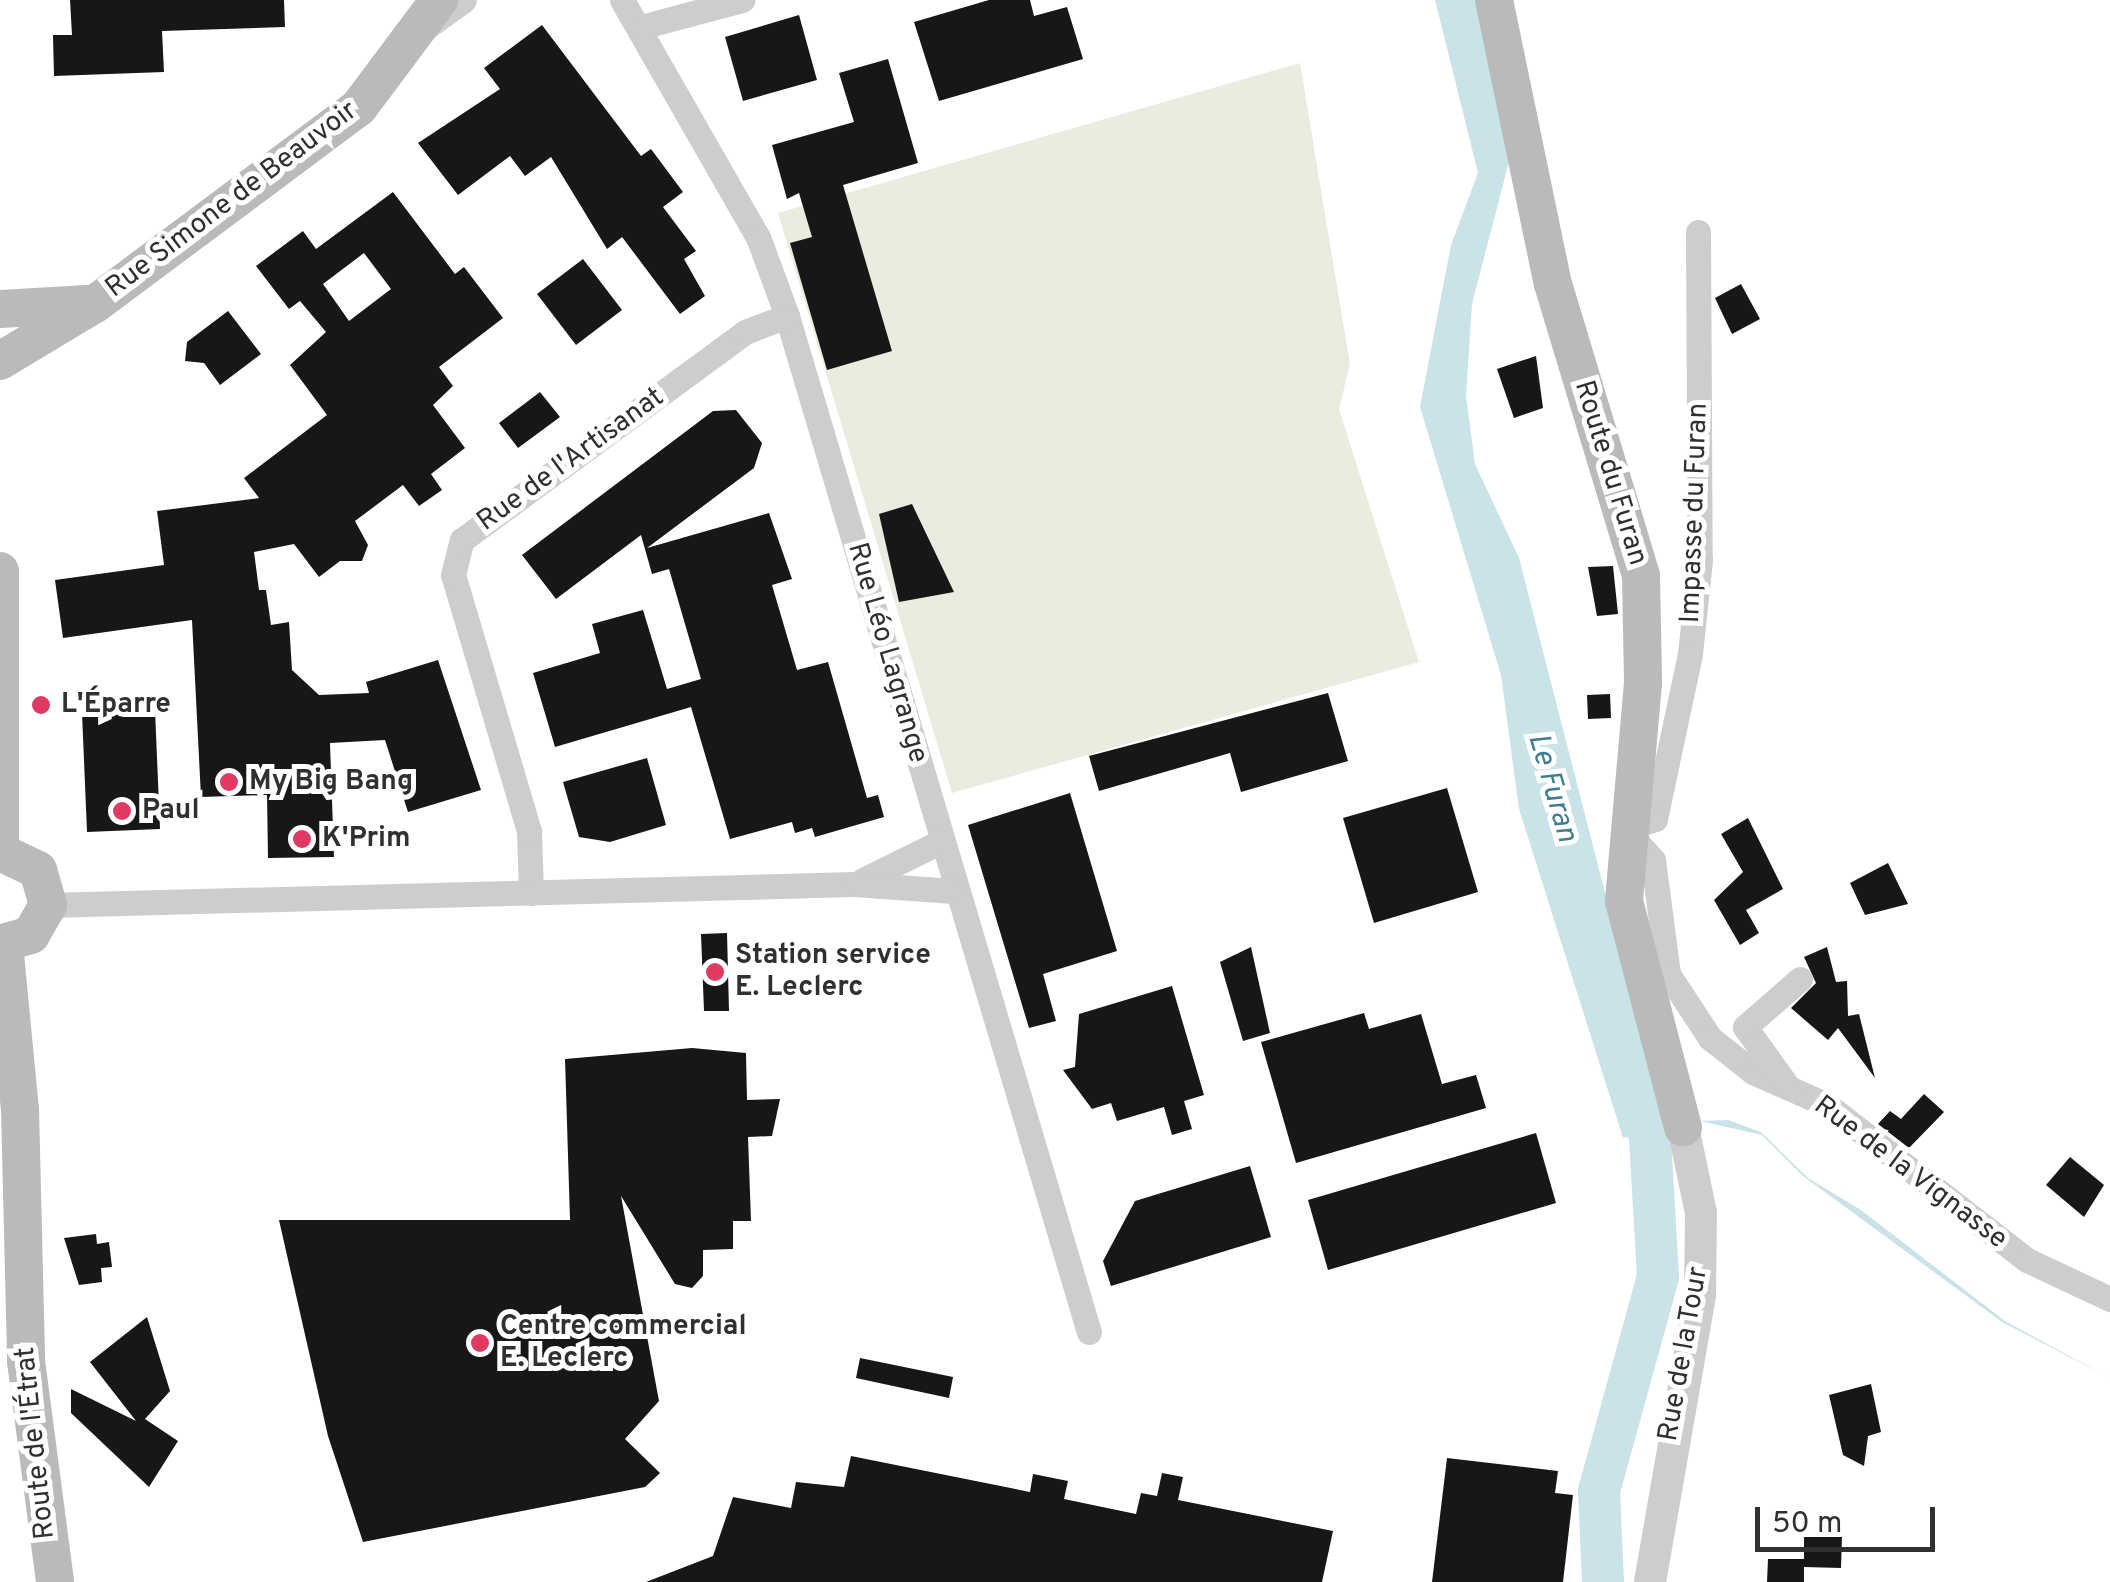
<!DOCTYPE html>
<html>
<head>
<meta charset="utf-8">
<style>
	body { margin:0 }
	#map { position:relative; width:2110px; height:1582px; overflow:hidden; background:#fff; font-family:Overpass,sans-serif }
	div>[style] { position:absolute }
	.green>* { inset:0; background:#e9eddf }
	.water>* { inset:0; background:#c9e3e9 }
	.river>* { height:42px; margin:-21px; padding:0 21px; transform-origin:21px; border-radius:21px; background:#c9e3e9 }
	.building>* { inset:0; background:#171717 }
	.minor>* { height:25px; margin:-12.5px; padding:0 12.5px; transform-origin:12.5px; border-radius:12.5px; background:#cdcdcd }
	.tertiary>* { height:32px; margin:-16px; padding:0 16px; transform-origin:16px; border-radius:16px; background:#cdcdcd }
	.secondary>* { height:38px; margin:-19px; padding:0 19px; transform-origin:19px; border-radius:19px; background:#bababa }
	.dots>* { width:28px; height:28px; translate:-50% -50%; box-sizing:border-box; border:5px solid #fff; border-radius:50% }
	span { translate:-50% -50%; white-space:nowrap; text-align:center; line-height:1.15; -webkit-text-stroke:10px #fff; paint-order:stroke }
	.street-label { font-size:28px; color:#303030 }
	.poi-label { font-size:28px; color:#303030; font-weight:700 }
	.left { translate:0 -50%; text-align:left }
	.water-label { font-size:30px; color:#407f90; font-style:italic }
	.scale { position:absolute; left:1755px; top:1507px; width:180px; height:45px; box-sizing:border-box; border:5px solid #303030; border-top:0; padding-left:12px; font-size:30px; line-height:35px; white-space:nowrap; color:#303030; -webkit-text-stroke:8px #fff; paint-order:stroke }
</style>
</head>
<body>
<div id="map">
	<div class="green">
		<div style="clip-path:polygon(1300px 63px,1350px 364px,1339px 409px,1419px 662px,952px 793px,778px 213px)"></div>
	</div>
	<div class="water">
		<div style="clip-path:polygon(1435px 0,1475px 0,1512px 150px,1472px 304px,1466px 396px,1475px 464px,1519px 558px,1666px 1130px,1623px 1138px,1519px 809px,1501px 675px,1420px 407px,1451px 245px,1478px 173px)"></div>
		<div style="clip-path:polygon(1728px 1120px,1761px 1132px,1808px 1178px,1861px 1210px,2005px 1321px,2110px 1378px,2002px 1322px,1803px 1176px,1762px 1135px,1700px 1121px)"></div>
	</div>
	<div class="river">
		<div style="left:1603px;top:1582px;width:91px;rotate:-92.5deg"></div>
		<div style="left:1599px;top:1491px;width:222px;rotate:-74.6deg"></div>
		<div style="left:1658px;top:1277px;width:139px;rotate:-93.3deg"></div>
		<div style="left:1650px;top:1138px;width:62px;rotate:-105.8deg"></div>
	</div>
	<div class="building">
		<div style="clip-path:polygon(70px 0,284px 0,285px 27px,162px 31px,164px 72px,54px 76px,53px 35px,72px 35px)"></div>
		<div style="clip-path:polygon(989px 0,1030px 0,1034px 16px,1067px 7px,1083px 59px,939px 101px,914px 22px)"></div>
		<div style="clip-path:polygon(799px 15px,817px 80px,743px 101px,725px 37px)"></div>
		<div style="clip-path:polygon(542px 25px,641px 156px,651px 149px,683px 192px,663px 207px,696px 251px,684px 259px,705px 296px,680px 314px,622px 237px,607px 249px,551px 157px,525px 176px,510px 156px,458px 195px,418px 143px,500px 89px,484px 68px)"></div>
		<div style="clip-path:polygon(888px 59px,918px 163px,843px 185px,892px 351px,827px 370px,790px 243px,812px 237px,799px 193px,787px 199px,772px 145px,854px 122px,839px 73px)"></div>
		<div style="clip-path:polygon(evenodd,393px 192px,455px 274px,464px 267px,503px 318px,439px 367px,453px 386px,433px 405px,465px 448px,431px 474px,442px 490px,419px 506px,403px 485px,355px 521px,368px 545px,362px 561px,340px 561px,319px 577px,294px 544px,254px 552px,259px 590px,266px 590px,271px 625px,289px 622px,292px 670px,319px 695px,369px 693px,366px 682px,438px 660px,481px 790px,408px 812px,385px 740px,330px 743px,334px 857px,268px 858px,267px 795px,201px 797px,192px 620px,63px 638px,55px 580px,164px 565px,157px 511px,259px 498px,244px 478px,327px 415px,290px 365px,326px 332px,300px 301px,289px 309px,256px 266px,303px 231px,316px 249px,393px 192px,364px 253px,391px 289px,349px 321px,323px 284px,364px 253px)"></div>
		<div style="clip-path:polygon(583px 259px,622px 310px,576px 345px,537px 294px)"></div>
		<div style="clip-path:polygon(1741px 284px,1760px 319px,1732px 334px,1715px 298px)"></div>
		<div style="clip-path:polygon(228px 311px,261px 354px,220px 385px,204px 363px,185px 361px,187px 342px)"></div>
		<div style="clip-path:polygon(1536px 356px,1543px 408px,1514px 418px,1497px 369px)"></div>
		<div style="clip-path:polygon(540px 392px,560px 417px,518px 448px,499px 423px)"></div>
		<div style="clip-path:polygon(736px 410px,762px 443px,754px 468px,647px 548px,769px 513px,792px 579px,772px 585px,797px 670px,828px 662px,867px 798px,878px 795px,884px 817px,815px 837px,812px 828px,795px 833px,792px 822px,730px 839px,691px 707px,555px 747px,533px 673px,600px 653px,592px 624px,643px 610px,667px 689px,701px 679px,669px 569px,652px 574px,641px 535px,556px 599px,522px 555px,713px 411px)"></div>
		<div style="clip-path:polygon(912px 504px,954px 592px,899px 602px,879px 514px)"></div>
		<div style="clip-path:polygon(1613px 566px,1618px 614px,1597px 616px,1588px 567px)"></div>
		<div style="clip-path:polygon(1328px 693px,1348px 761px,1241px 792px,1230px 753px,1099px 791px,1089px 756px)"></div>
		<div style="clip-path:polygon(1610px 694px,1611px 718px,1588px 719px,1587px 695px)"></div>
		<div style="clip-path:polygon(155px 710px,160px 829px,87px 832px,82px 713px)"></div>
		<div style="clip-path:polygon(647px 758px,666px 825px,610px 842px,579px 837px,563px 782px)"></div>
		<div style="clip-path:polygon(1447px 788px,1478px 892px,1374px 923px,1343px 818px)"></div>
		<div style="clip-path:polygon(1070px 793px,1117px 951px,1043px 974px,1056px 1021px,1029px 1028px,968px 825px)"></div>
		<div style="clip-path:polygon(1748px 818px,1783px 889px,1746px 910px,1759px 933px,1740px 945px,1714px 900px,1743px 872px,1721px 834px)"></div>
		<div style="clip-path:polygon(1888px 863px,1908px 904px,1865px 915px,1850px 883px)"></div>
		<div style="clip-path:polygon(727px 933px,729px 1011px,704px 1011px,701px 934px)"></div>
		<div style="clip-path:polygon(1251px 947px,1270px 1033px,1243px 1041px,1220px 962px)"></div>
		<div style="clip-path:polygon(1827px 947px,1836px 982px,1847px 981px,1848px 1016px,1859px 1014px,1875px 1078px,1838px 1028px,1828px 1040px,1791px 1008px,1816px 983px,1804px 957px)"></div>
		<div style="clip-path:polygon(1172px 986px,1204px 1095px,1184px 1101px,1192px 1129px,1172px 1135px,1164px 1107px,1117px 1121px,1111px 1103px,1092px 1109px,1063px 1070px,1075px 1067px,1079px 1014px)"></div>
		<div style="clip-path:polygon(1364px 1013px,1369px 1029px,1421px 1014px,1442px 1084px,1476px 1075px,1486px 1108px,1296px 1163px,1261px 1042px)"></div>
		<div style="clip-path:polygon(692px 1048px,746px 1053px,747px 1100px,780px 1099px,772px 1136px,748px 1137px,751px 1221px,733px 1221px,733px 1249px,703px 1250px,703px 1276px,692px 1288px,675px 1284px,621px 1196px,659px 1401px,625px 1439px,660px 1473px,645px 1487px,363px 1542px,328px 1436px,279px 1220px,570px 1220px,565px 1059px)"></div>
		<div style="clip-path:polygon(1924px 1094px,1944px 1112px,1909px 1148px,1878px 1124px,1890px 1111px,1901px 1119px)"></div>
		<div style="clip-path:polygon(1536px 1133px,1556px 1203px,1328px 1270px,1308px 1200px)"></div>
		<div style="clip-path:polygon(2070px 1157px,2104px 1185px,2084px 1217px,2046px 1185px)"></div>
		<div style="clip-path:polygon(1250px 1166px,1271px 1237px,1111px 1286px,1103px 1261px,1135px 1201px)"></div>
		<div style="clip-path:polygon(96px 1234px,97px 1244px,109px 1242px,112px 1267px,101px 1268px,102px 1282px,79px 1285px,64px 1238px)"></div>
		<div style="clip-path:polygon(147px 1317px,170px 1391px,145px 1419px,178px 1441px,149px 1487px,71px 1413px,71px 1389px,136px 1421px,90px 1362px)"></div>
		<div style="clip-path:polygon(860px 1358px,953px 1377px,949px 1398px,856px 1378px)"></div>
		<div style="clip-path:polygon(1871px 1384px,1881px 1432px,1868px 1436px,1864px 1466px,1843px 1455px,1829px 1395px)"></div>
		<div style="clip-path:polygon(851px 1456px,1030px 1492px,1033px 1474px,1068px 1481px,1064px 1499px,1136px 1514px,1141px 1493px,1157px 1496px,1162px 1473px,1183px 1477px,1178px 1500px,1333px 1531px,1322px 1582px,646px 1582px,713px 1556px,733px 1497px,791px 1508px,796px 1482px,844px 1487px)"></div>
		<div style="clip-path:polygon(1447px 1458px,1558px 1471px,1555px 1493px,1573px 1495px,1563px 1582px,1432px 1582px)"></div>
		<div style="clip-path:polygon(1804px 1537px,1842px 1537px,1841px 1568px,1804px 1567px,1804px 1582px,1767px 1582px,1768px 1559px,1804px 1559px)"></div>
	</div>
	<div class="minor">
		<div style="left:622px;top:0;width:273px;rotate:60.2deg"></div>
		<div style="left:758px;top:237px;width:84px;rotate:69.8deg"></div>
		<div style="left:787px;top:316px;width:1060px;rotate:73.45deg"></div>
		<div style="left:428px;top:26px;width:44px;rotate:-35.8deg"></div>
		<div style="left:641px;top:27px;width:105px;rotate:-15deg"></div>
		<div style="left:1698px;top:232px;width:328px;rotate:89.7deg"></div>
		<div style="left:1700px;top:560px;width:95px;rotate:96.1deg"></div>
		<div style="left:1690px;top:654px;width:169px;rotate:102deg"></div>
		<div style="left:1655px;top:819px;width:32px;rotate:162deg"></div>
		<div style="left:1625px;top:829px;width:42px;rotate:47.9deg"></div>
		<div style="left:1653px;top:860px;width:115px;rotate:82.5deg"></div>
		<div style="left:1668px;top:974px;width:77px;rotate:56.7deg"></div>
		<div style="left:1710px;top:1038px;width:55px;rotate:38.3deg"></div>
		<div style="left:1753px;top:1072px;width:81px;rotate:24deg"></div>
		<div style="left:1827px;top:1105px;width:253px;rotate:37.8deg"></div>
		<div style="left:2027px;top:1260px;width:92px;rotate:25.2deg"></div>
		<div style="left:863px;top:880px;width:86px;rotate:-26.3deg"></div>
		<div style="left:531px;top:893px;width:62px;rotate:-91.8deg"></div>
		<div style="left:529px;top:831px;width:267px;rotate:-106.5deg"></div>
		<div style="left:453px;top:575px;width:36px;rotate:-76deg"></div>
		<div style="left:462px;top:540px;width:351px;rotate:-36.3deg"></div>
		<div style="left:745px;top:332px;width:45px;rotate:-20.9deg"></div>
		<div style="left:48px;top:905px;width:806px;rotate:-1.49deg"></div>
		<div style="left:854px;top:884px;width:100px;rotate:4deg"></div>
		<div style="left:1789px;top:1088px;width:75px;rotate:-125.8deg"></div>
		<div style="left:1745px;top:1027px;width:73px;rotate:-41.1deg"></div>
	</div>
	<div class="tertiary">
		<div style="left:1650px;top:1582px;width:291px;rotate:-80.1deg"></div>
		<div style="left:1700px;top:1295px;width:82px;rotate:-89.3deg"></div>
		<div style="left:1701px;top:1213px;width:88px;rotate:-101.8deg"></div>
	</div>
	<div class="secondary">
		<div style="left:1494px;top:0;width:290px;rotate:78.3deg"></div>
		<div style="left:1553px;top:284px;width:305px;rotate:73.2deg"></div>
		<div style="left:1641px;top:576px;width:107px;rotate:88.9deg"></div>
		<div style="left:1643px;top:683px;width:219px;rotate:95deg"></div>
		<div style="left:1624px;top:901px;width:234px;rotate:75.4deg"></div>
		<div style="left:0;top:309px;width:87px;rotate:-3.3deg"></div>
		<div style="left:0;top:361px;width:111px;rotate:-31deg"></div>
		<div style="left:95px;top:304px;width:329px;rotate:-36.7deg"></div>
		<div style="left:359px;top:107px;width:134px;rotate:-53.2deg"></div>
		<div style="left:0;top:571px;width:276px;rotate:90deg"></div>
		<div style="left:0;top:852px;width:42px;rotate:25.3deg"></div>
		<div style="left:38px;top:870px;width:36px;rotate:74deg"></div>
		<div style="left:48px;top:905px;width:34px;rotate:120deg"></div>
		<div style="left:31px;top:935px;width:32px;rotate:164deg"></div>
		<div style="left:4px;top:944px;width:166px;rotate:84.5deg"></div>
		<div style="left:20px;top:1109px;width:252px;rotate:88.6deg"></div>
		<div style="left:26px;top:1361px;width:223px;rotate:82.5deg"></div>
	</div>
	<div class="dots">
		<div style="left:41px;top:705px;background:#e03a63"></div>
		<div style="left:229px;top:782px;background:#e03a63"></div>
		<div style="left:122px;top:811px;background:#e03a63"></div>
		<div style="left:302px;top:839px;background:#e03a63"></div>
		<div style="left:715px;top:972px;background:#e03a63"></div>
		<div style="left:480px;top:1343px;background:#e03a63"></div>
	</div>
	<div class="street-label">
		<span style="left:232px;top:200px;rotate:-37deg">Rue Simone de Beauvoir</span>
		<span style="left:571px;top:460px;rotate:-36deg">Rue de l'Artisanat</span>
		<span style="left:1610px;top:473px;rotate:73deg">Route du Furan</span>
		<span style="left:1695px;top:513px;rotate:-88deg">Impasse du Furan</span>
		<span style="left:887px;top:653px;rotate:74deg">Rue Léo Lagrange</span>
		<span style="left:1910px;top:1173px;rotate:37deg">Rue de la Vignasse</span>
		<span style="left:1684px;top:1354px;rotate:-80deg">Rue de la Tour</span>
		<span style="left:36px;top:1443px;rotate:-96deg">Route de l'Étrat</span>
	</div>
	<div class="poi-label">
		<span class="left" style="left:61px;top:705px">L'Éparre</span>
		<span class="left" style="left:249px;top:782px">My Big Bang</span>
		<span class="left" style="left:142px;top:811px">Paul</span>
		<span class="left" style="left:322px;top:839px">K'Prim</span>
		<span class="left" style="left:735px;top:972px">Station service<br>E. Leclerc</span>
		<span class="left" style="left:500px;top:1343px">Centre commercial<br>E. Leclerc</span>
	</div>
	<div class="water-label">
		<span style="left:1551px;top:788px;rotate:74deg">Le Furan</span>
	</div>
	<div class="scale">50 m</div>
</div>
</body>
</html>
